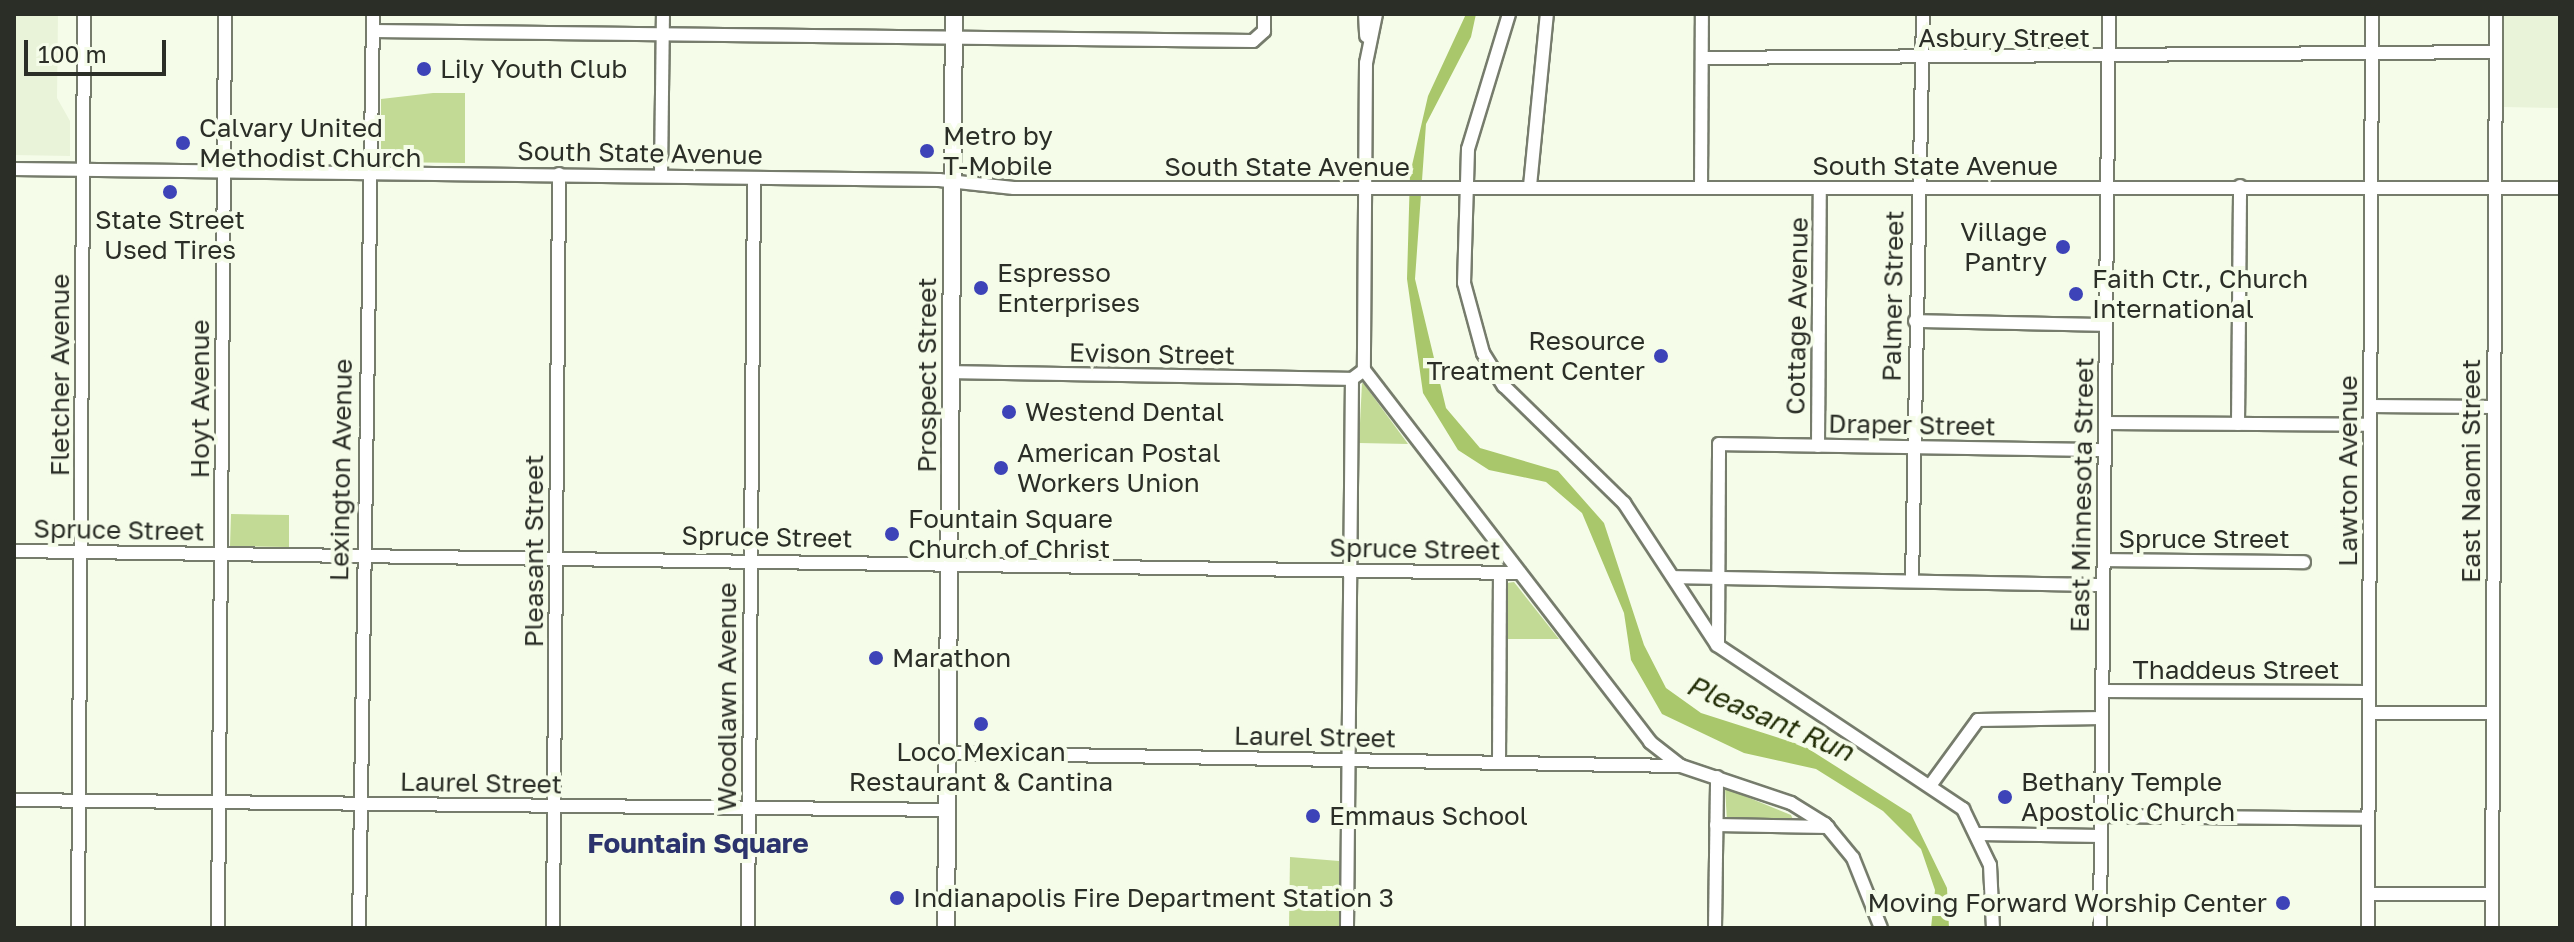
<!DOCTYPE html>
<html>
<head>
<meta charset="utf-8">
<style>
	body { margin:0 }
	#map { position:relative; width:2574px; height:942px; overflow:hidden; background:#f5fce9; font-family:"Golos Text",sans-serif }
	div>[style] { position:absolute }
	.built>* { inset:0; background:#e9f3d9 }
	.green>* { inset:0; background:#c2da95 }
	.water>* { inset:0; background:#a9c76b }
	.roads { filter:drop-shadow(2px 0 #767c6c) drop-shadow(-2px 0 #767c6c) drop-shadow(0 2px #767c6c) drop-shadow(0 -2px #767c6c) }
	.minor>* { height:12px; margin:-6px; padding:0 6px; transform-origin:6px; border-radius:6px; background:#fff }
	.major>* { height:16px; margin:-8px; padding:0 8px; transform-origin:8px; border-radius:8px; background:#fff }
	.dots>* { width:22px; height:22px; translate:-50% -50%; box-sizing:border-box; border:4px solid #f5fce9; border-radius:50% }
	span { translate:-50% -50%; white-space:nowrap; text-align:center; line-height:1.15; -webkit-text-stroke:8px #f5fce9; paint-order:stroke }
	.street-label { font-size:26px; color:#2b2e27 }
	.poi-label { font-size:26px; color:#2b2e27 }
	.left { translate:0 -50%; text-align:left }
	.right { translate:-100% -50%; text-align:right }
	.water-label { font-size:28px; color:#232e07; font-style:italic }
	.neighbourhood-label { font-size:28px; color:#2b336d; font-weight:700 }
	.frame { position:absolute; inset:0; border:16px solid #2b2e27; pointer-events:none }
	.scale { position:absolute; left:24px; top:40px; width:142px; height:36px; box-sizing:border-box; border:4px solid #2b2e27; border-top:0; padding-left:10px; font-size:24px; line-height:28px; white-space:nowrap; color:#2b2e27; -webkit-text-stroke:6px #f5fce9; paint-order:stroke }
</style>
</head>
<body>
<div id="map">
	<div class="built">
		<div style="clip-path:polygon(14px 14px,58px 14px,57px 98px,70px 121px,70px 156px,14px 155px)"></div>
		<div style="clip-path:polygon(2504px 14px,2560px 14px,2560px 108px,2504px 107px)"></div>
	</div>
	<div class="green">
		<div style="clip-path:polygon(433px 93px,465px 93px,465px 163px,381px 162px,381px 99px)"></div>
		<div style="clip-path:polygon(1362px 383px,1364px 384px,1408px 444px,1359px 443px)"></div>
		<div style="clip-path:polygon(231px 514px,289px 515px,289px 547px,230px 546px)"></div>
		<div style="clip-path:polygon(1514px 582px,1559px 639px,1507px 639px,1507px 583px)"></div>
		<div style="clip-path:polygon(1725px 788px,1791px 815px,1794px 822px,1727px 821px)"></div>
		<div style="clip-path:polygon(1290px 857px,1339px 861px,1339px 928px,1289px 928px)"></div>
	</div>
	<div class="water">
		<div style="clip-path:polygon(1466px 14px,1476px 14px,1471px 37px,1426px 124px,1415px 279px,1446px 408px,1480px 448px,1558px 471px,1604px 523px,1644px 645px,1666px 688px,1701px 713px,1804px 746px,1911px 814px,1947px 888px,1949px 928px,1931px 928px,1935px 890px,1921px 849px,1883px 811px,1816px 769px,1744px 753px,1662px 714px,1631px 660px,1624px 613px,1582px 513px,1546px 482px,1489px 470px,1458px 450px,1423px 393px,1407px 279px,1410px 174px,1428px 96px)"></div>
	</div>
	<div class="roads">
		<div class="minor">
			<div style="left:1365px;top:14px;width:22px;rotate:87deg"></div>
			<div style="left:1376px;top:14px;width:50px;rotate:101.5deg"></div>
			<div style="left:1366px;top:63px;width:307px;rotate:90.4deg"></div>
			<div style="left:1364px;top:370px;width:469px;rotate:52.4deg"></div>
			<div style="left:1650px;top:742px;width:39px;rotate:38deg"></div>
			<div style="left:1681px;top:766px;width:116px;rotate:18.6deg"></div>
			<div style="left:1791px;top:803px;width:40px;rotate:32deg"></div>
			<div style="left:1825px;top:824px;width:44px;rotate:50.5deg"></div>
			<div style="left:1853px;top:858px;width:75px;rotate:68.2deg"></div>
			<div style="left:1509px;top:14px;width:141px;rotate:106.9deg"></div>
			<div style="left:1468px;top:149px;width:134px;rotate:91.7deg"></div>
			<div style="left:1464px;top:283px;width:73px;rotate:74.8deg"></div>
			<div style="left:1483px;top:353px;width:39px;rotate:58deg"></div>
			<div style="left:1504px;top:386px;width:168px;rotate:44.3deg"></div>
			<div style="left:1624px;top:503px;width:170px;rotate:56.8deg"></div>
			<div style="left:1717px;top:645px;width:296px;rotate:33.7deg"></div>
			<div style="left:1963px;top:809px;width:62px;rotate:64.3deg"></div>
			<div style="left:1990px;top:865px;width:63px;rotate:87.3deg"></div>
			<div style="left:373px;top:31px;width:880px;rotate:0.65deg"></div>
			<div style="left:1253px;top:41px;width:15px;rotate:-42deg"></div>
			<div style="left:1264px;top:31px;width:17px;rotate:-90deg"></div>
			<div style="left:1702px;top:58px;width:793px;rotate:-0.43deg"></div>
			<div style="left:14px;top:169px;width:925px;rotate:0.68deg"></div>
			<div style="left:939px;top:180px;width:75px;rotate:6.1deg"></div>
			<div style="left:1014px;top:188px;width:1546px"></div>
			<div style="left:661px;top:175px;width:161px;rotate:-89.3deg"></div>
			<div style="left:1530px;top:186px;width:173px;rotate:-84.4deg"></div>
			<div style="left:1701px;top:187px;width:173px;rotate:-89.7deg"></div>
			<div style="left:1915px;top:321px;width:191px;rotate:1.2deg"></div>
			<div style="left:951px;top:372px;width:401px;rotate:1deg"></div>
			<div style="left:2370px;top:406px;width:124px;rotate:0.5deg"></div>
			<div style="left:2105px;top:423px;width:265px;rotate:0.4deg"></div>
			<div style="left:2238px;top:424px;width:238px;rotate:-89.5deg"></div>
			<div style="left:1818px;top:446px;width:258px;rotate:-89.6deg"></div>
			<div style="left:14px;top:551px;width:1506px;rotate:0.84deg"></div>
			<div style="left:2104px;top:560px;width:200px;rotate:0.6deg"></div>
			<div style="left:1674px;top:577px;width:429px;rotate:1.1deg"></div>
			<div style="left:1912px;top:581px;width:567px;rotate:-88.89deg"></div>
			<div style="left:1718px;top:644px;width:200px;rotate:-89.7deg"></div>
			<div style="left:1719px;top:444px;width:386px;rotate:0.9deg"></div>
			<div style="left:2102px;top:691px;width:267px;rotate:0.2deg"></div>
			<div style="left:2369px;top:713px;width:123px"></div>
			<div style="left:948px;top:753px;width:733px;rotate:1.02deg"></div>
			<div style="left:1499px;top:762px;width:189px;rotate:-89.7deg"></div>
			<div style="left:1932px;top:783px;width:78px;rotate:-53.9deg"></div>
			<div style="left:1978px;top:720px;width:124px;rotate:-0.9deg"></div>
			<div style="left:14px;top:800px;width:933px;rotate:0.61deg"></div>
			<div style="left:2101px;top:816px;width:267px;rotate:0.6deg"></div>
			<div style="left:1716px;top:825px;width:112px;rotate:1deg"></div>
			<div style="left:1979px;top:834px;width:122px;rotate:0.9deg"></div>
			<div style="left:2368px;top:894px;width:124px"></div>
			<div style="left:78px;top:928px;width:914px;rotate:-89.62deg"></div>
			<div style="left:218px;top:928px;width:914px;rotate:-89.56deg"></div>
			<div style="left:359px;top:928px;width:914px;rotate:-89.12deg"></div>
			<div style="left:553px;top:928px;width:754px;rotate:-89.54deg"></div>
			<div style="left:748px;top:928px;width:750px;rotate:-89.54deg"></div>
			<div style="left:1347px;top:928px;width:549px;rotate:-89.48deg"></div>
			<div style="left:1352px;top:379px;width:15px;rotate:-37deg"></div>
			<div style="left:1715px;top:928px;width:151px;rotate:-89.2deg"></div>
			<div style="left:2100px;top:928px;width:914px;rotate:-89.44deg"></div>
			<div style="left:2368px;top:928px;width:914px;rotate:-89.75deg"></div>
			<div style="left:2492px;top:928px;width:914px;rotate:-89.75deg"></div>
		</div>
		<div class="major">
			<div style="left:946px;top:928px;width:914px;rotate:-89.5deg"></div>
		</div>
	</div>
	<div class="dots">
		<div style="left:424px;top:69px;background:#3d43b8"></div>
		<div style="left:183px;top:143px;background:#3d43b8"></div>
		<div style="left:927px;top:151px;background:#3d43b8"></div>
		<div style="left:170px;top:192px;background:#3d43b8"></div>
		<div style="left:2063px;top:247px;background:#3d43b8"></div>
		<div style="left:981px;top:288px;background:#3d43b8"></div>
		<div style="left:2076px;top:294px;background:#3d43b8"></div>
		<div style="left:1661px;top:356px;background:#3d43b8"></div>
		<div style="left:1009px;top:412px;background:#3d43b8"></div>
		<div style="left:1001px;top:468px;background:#3d43b8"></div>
		<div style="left:892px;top:534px;background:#3d43b8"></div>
		<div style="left:876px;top:658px;background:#3d43b8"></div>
		<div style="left:981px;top:724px;background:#3d43b8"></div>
		<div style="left:2005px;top:797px;background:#3d43b8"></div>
		<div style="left:1313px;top:816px;background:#3d43b8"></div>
		<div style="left:897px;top:898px;background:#3d43b8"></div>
		<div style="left:2283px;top:903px;background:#3d43b8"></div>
	</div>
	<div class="street-label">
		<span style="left:2004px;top:38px">Asbury Street</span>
		<span style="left:640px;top:153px;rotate:1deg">South State Avenue</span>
		<span style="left:1935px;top:166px">South State Avenue</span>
		<span style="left:1287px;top:167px">South State Avenue</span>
		<span style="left:1893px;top:296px;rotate:-89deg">Palmer Street</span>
		<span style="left:1797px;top:316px;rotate:-89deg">Cottage Avenue</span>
		<span style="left:1152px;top:354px;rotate:1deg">Evison Street</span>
		<span style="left:60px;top:375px;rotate:-90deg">Fletcher Avenue</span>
		<span style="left:927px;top:375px;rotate:-90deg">Prospect Street</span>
		<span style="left:200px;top:399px;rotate:-90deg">Hoyt Avenue</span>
		<span style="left:1912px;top:425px;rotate:1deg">Draper Street</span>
		<span style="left:341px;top:470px;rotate:-89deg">Lexington Avenue</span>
		<span style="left:2348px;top:471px;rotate:-90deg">Lawton Avenue</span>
		<span style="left:2471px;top:471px;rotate:-90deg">East Naomi Street</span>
		<span style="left:2082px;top:495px;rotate:-89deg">East Minnesota Street</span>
		<span style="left:119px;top:530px;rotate:1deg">Spruce Street</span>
		<span style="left:767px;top:537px;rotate:1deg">Spruce Street</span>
		<span style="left:2204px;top:539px">Spruce Street</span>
		<span style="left:1415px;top:549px;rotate:1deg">Spruce Street</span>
		<span style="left:534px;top:551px;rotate:-90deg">Pleasant Street</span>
		<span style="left:2236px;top:670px">Thaddeus Street</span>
		<span style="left:727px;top:697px;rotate:-90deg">Woodlawn Avenue</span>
		<span style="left:1315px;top:737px;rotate:1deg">Laurel Street</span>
		<span style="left:481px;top:783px;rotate:1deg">Laurel Street</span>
	</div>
	<div class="poi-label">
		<span class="left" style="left:440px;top:69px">Lily Youth Club</span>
		<span class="left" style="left:199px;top:143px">Calvary United<br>Methodist Church</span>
		<span class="left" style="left:943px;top:151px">Metro by<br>T-Mobile</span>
		<span style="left:170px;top:235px">State Street<br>Used Tires</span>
		<span class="right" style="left:2047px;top:247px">Village<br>Pantry</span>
		<span class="left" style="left:997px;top:288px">Espresso<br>Enterprises</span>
		<span class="left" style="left:2092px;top:294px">Faith Ctr., Church<br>International</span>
		<span class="right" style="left:1645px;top:356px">Resource<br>Treatment Center</span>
		<span class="left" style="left:1025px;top:412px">Westend Dental</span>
		<span class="left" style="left:1017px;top:468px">American Postal<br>Workers Union</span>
		<span class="left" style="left:908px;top:534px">Fountain Square<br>Church of Christ</span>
		<span class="left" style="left:892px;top:658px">Marathon</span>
		<span style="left:981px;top:767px">Loco Mexican<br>Restaurant &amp; Cantina</span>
		<span class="left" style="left:2021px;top:797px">Bethany Temple<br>Apostolic Church</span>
		<span class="left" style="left:1329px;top:816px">Emmaus School</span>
		<span class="left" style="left:913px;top:898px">Indianapolis Fire Department Station 3</span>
		<span class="right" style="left:2267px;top:903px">Moving Forward Worship Center</span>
	</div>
	<div class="water-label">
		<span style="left:1770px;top:718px;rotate:23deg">Pleasant Run</span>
	</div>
	<div class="neighbourhood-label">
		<span style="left:698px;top:843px">Fountain Square</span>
	</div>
	<div class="frame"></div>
	<div class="scale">100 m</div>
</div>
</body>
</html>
